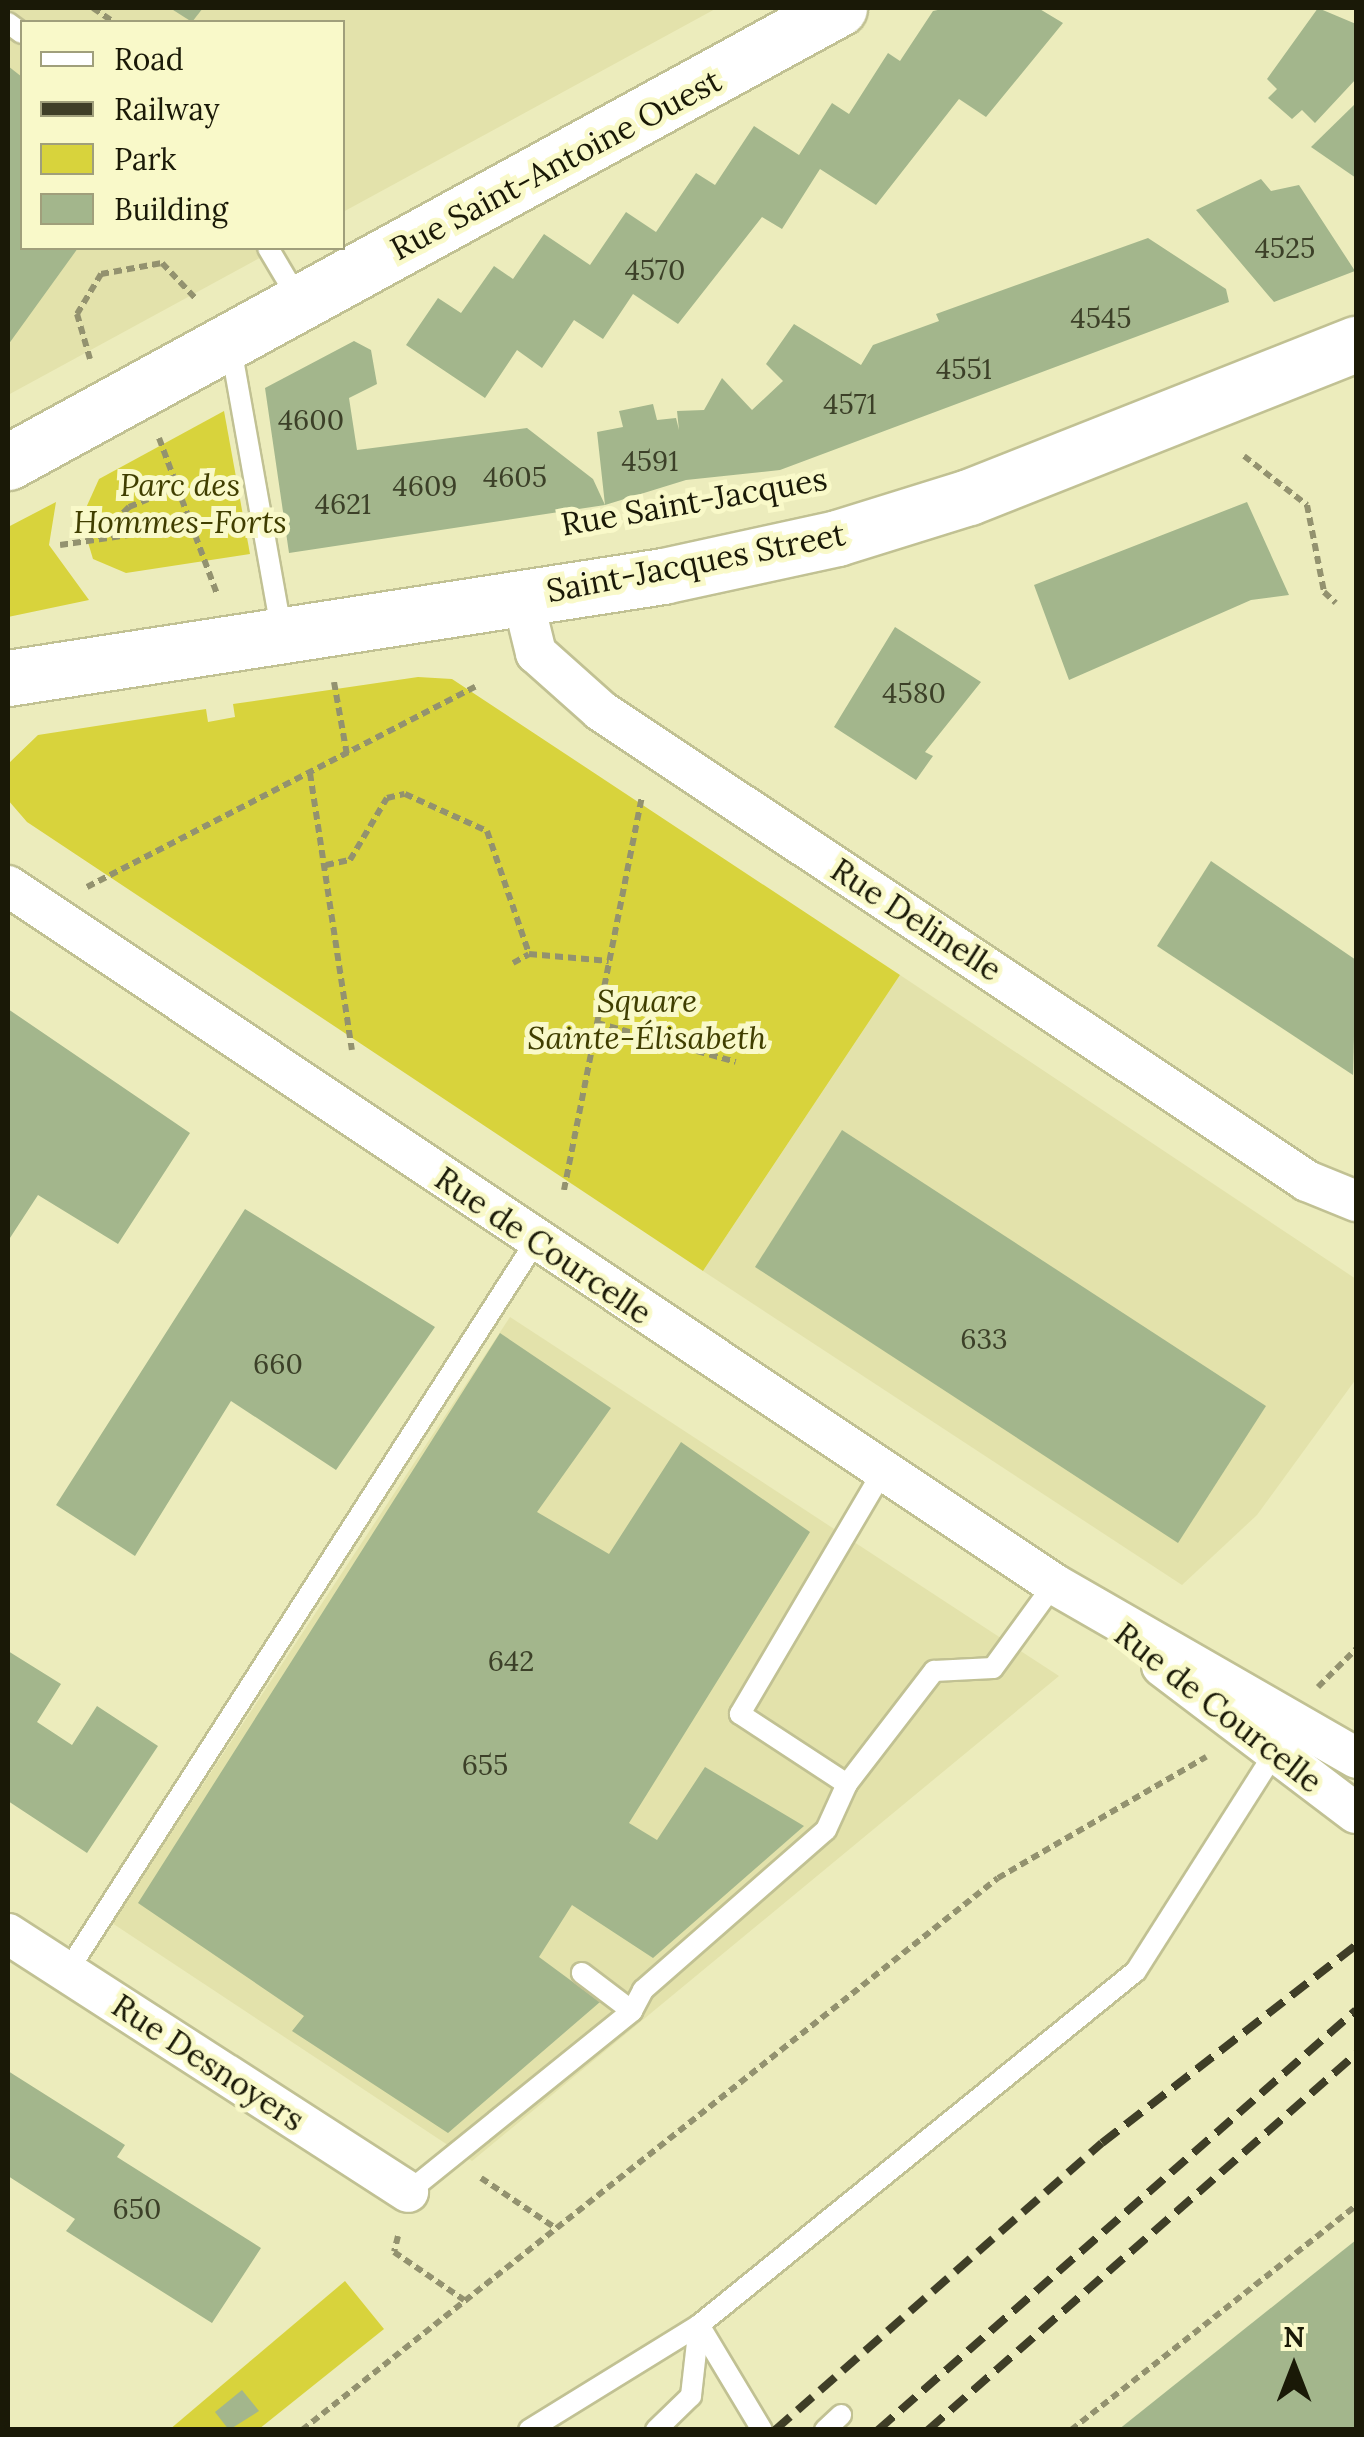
<!DOCTYPE html>
<html>
<head>
<meta charset="utf-8">
<style>
	body { margin:0 }
	#map { position:relative; width:1364px; height:2437px; overflow:hidden; background:#ececbc; font-family:Lora,serif }
	div>[style] { position:absolute }
	.built>* { inset:0; background:#e3e2ab }
	.green>* { inset:0; background:#d8d33c }
	.building>* { inset:0; background:#a3b68c }
	.path>* { height:6px; margin-top:-3px; transform-origin:0; background:repeating-linear-gradient(90deg,#93926f 0 8px,transparent 0 13px) }
	.roads { filter:drop-shadow(2px 0 #c1c193) drop-shadow(-2px 0 #c1c193) drop-shadow(0 2px #c1c193) drop-shadow(0 -2px #c1c193) }
	.lane>* { height:20px; margin:-10px; padding:0 10px; transform-origin:10px; border-radius:10px; background:#fff }
	.street>* { height:40px; margin:-20px; padding:0 20px; transform-origin:20px; border-radius:20px; background:#fff }
	.secondary>* { height:55px; margin:-27.5px; padding:0 27.5px; transform-origin:27.5px; border-radius:27.5px; background:#fff }
	.rail>* { height:8px; margin-top:-4px; transform-origin:0; background:repeating-linear-gradient(90deg,#3f3e27 0 20px,transparent 0 30px) }
	span { translate:-50% -50%; white-space:nowrap; text-align:center; line-height:1.15; -webkit-text-stroke:10px #f9f9c9; paint-order:stroke }
	.number-label { font-size:28px; color:#3c4028 }
	.number-label span { -webkit-text-stroke-width:0 }
	.street-label { font-size:32px; color:#1a1907 }
	.park-label { font-size:32px; color:#403e00; font-style:italic }
	.frame { position:absolute; inset:0; border:10px solid #1a1907; pointer-events:none }
	.legend { position:absolute; left:20px; top:20px; width:325px; height:230px; box-sizing:border-box; background:#f9f9c9; border:2px solid #a09f7b; margin:0; padding:12px 18px; list-style:none; font-size:30px; color:#1a1907 }
	.legend li { display:flex; align-items:center; gap:20px; height:50px }
	.legend b { width:50px; border:2px solid #a09f7b }
	.north { position:absolute; left:1244px; top:2317px; width:100px; height:100px; -webkit-text-stroke:8px #f9f9c9; paint-order:stroke; rotate:0deg; font-size:28px; font-weight:700; line-height:40px; text-align:center; color:#1a1907 }
	.north::after { content:''; display:block; margin:auto; width:35px; height:45px; background:#1a1907; clip-path:polygon(50% 0,100% 100%,50% 72%,0 100%) }
</style>
</head>
<body>
<div id="map">
	<div class="built">
		<div style="clip-path:polygon(8px 8px,717px 8px,343px 212px,342px 22px,22px 22px,22px 248px,278px 248px,8px 395px)"></div>
		<div style="clip-path:polygon(900px 975px,1356px 1279px,1356px 1379px,1257px 1515px,1182px 1585px,703px 1271px)"></div>
		<div style="clip-path:polygon(510px 1317px,1059px 1676px,472px 2161px,112px 1923px)"></div>
	</div>
	<div class="green">
		<div style="clip-path:polygon(224px 411px,250px 554px,126px 573px,93px 559px,81px 519px,99px 479px)"></div>
		<div style="clip-path:polygon(56px 502px,49px 545px,89px 600px,8px 617px,8px 527px)"></div>
		<div style="clip-path:polygon(418px 677px,452px 679px,900px 975px,703px 1271px,27px 822px,8px 800px,8px 764px,38px 735px,206px 709px,208px 722px,235px 717px,233px 704px)"></div>
		<div style="clip-path:polygon(345px 2281px,384px 2329px,259px 2429px,169px 2430px)"></div>
	</div>
	<div class="building">
		<div style="clip-path:polygon(170px 8px,203px 8px,192px 22px)"></div>
		<div style="clip-path:polygon(947px 8px,1038px 8px,1063px 23px,986px 117px,959px 99px,876px 205px,820px 169px,782px 229px,762px 217px,678px 324px,633px 294px,603px 339px,574px 320px,542px 368px,517px 350px,485px 398px,406px 345px,438px 298px,461px 313px,494px 266px,513px 279px,544px 234px,590px 265px,626px 212px,656px 232px,696px 173px,715px 185px,754px 126px,799px 155px,832px 103px,849px 114px,888px 53px,900px 61px,933px 11px)"></div>
		<div style="clip-path:polygon(1318px 8px,1356px 24px,1356px 79px,1315px 123px,1302px 110px,1292px 119px,1268px 98px,1277px 89px,1267px 79px)"></div>
		<div style="clip-path:polygon(8px 66px,22px 77px,22px 248px,78px 248px,8px 345px)"></div>
		<div style="clip-path:polygon(1356px 103px,1356px 178px,1311px 147px)"></div>
		<div style="clip-path:polygon(1261px 179px,1271px 191px,1299px 185px,1355px 271px,1274px 302px,1196px 210px)"></div>
		<div style="clip-path:polygon(1148px 238px,1226px 289px,1229px 302px,780px 470px,686px 480px,605px 505px,597px 432px,623px 427px,619px 411px,653px 404px,657px 420px,676px 418px,679px 430px,677px 411px,704px 410px,722px 378px,752px 410px,783px 381px,766px 364px,794px 324px,861px 365px,873px 345px,939px 321px,936px 314px)"></div>
		<div style="clip-path:polygon(354px 341px,371px 350px,377px 384px,349px 398px,357px 450px,527px 428px,593px 479px,605px 505px,289px 553px,265px 388px)"></div>
		<div style="clip-path:polygon(1247px 502px,1289px 595px,1251px 600px,1069px 680px,1034px 585px)"></div>
		<div style="clip-path:polygon(895px 627px,981px 682px,925px 752px,933px 756px,916px 780px,834px 727px)"></div>
		<div style="clip-path:polygon(1211px 861px,1356px 960px,1353px 1075px,1157px 946px)"></div>
		<div style="clip-path:polygon(8px 1009px,190px 1133px,118px 1244px,38px 1195px,8px 1241px)"></div>
		<div style="clip-path:polygon(842px 1130px,1266px 1406px,1178px 1543px,755px 1267px)"></div>
		<div style="clip-path:polygon(245px 1209px,435px 1327px,336px 1470px,231px 1401px,135px 1556px,56px 1505px)"></div>
		<div style="clip-path:polygon(500px 1333px,611px 1408px,537px 1512px,609px 1554px,681px 1442px,810px 1532px,629px 1823px,657px 1840px,705px 1767px,804px 1826px,653px 1958px,572px 1905px,539px 1957px,600px 2002px,448px 2133px,292px 2031px,304px 2016px,138px 1903px)"></div>
		<div style="clip-path:polygon(8px 1651px,61px 1684px,37px 1722px,72px 1745px,97px 1706px,158px 1746px,87px 1853px,8px 1801px)"></div>
		<div style="clip-path:polygon(8px 2071px,125px 2145px,117px 2157px,261px 2248px,212px 2323px,66px 2231px,75px 2219px,8px 2176px)"></div>
		<div style="clip-path:polygon(1356px 2240px,1356px 2430px,1118px 2430px)"></div>
		<div style="clip-path:polygon(242px 2390px,259px 2411px,229px 2430px,215px 2412px)"></div>
	</div>
	<div class="path">
		<div style="left:93px;top:8px;width:25px;rotate:34deg"></div>
		<div style="left:90px;top:359px;width:47px;rotate:-106.1deg"></div>
		<div style="left:77px;top:314px;width:47px;rotate:-59deg"></div>
		<div style="left:101px;top:274px;width:62px;rotate:-10.2deg"></div>
		<div style="left:162px;top:263px;width:51px;rotate:46.6deg"></div>
		<div style="left:159px;top:438px;width:166px;rotate:69.6deg"></div>
		<div style="left:1244px;top:456px;width:80px;rotate:37.9deg"></div>
		<div style="left:1307px;top:505px;width:89px;rotate:78.9deg"></div>
		<div style="left:1324px;top:592px;width:16px;rotate:43deg"></div>
		<div style="left:105px;top:531px;width:34px;rotate:-45deg"></div>
		<div style="left:129px;top:507px;width:55px;rotate:-22.4deg"></div>
		<div style="left:60px;top:545px;width:83px;rotate:-8.3deg"></div>
		<div style="left:142px;top:533px;width:52px;rotate:-21.6deg"></div>
		<div style="left:334px;top:682px;width:74px;rotate:79.9deg"></div>
		<div style="left:310px;top:773px;width:280px;rotate:81.4deg"></div>
		<div style="left:326px;top:865px;width:25px;rotate:-12deg"></div>
		<div style="left:350px;top:860px;width:72px;rotate:-59.2deg"></div>
		<div style="left:387px;top:798px;width:18px;rotate:-13deg"></div>
		<div style="left:405px;top:794px;width:90px;rotate:24.3deg"></div>
		<div style="left:487px;top:831px;width:130px;rotate:71.1deg"></div>
		<div style="left:529px;top:954px;width:80px;rotate:5deg"></div>
		<div style="left:87px;top:887px;width:437px;rotate:-27.3deg"></div>
		<div style="left:513px;top:963px;width:18px;rotate:-29deg"></div>
		<div style="left:597px;top:1023px;width:144px;rotate:15.7deg"></div>
		<div style="left:564px;top:1190px;width:401px;rotate:-78.8deg"></div>
		<div style="left:1318px;top:1687px;width:54px;rotate:-45deg"></div>
		<div style="left:481px;top:2178px;width:88px;rotate:33.9deg"></div>
		<div style="left:398px;top:2236px;width:16px;rotate:104deg"></div>
		<div style="left:394px;top:2252px;width:85px;rotate:34.4deg"></div>
		<div style="left:302px;top:2430px;width:888px;rotate:-38.42deg"></div>
		<div style="left:998px;top:1878px;width:241px;rotate:-30.2deg"></div>
		<div style="left:1071px;top:2430px;width:362px;rotate:-38.2deg"></div>
	</div>
	<div class="roads">
		<div class="lane">
			<div style="left:8px;top:23px;width:17px;rotate:36deg"></div>
			<div style="left:268px;top:248px;width:63px;rotate:59.3deg"></div>
			<div style="left:230px;top:342px;width:296px;rotate:79.9deg"></div>
			<div style="left:883px;top:1471px;width:282px;rotate:120.5deg"></div>
			<div style="left:740px;top:1714px;width:128px;rotate:33.2deg"></div>
			<div style="left:847px;top:1784px;width:143px;rotate:-52.4deg"></div>
			<div style="left:934px;top:1671px;width:59px;rotate:-2.9deg"></div>
			<div style="left:993px;top:1668px;width:104px;rotate:-54deg"></div>
			<div style="left:67px;top:1972px;width:869px;rotate:-57.32deg"></div>
			<div style="left:632px;top:2011px;width:24px;rotate:-62deg"></div>
			<div style="left:643px;top:1990px;width:243px;rotate:-41.2deg"></div>
			<div style="left:826px;top:1830px;width:51px;rotate:-65.5deg"></div>
			<div style="left:408px;top:2192px;width:288px;rotate:-38.9deg"></div>
			<div style="left:632px;top:2011px;width:63px;rotate:-142.8deg"></div>
			<div style="left:699px;top:2325px;width:122px;rotate:59deg"></div>
			<div style="left:529px;top:2430px;width:200px;rotate:-31.7deg"></div>
			<div style="left:699px;top:2325px;width:562px;rotate:-39.01deg"></div>
			<div style="left:1136px;top:1971px;width:265px;rotate:-57.6deg"></div>
			<div style="left:656px;top:2430px;width:49px;rotate:-44.2deg"></div>
			<div style="left:691px;top:2396px;width:71px;rotate:-83.6deg"></div>
			<div style="left:825px;top:2430px;width:22px;rotate:-43deg"></div>
		</div>
		<div class="street">
			<div style="left:522px;top:596px;width:59px;rotate:76.2deg"></div>
			<div style="left:536px;top:653px;width:87px;rotate:41.7deg"></div>
			<div style="left:601px;top:711px;width:848px;rotate:33.65deg"></div>
			<div style="left:1307px;top:1181px;width:53px;rotate:22.2deg"></div>
			<div style="left:8px;top:886px;width:1258px;rotate:33.72deg"></div>
			<div style="left:1054px;top:1584px;width:349px;rotate:29.9deg"></div>
			<div style="left:1162px;top:1666px;width:243px;rotate:37.2deg"></div>
			<div style="left:8px;top:1934px;width:476px;rotate:32.8deg"></div>
		</div>
		<div class="secondary">
			<div style="left:8px;top:462px;width:947px;rotate:-28.65deg"></div>
			<div style="left:8px;top:678px;width:663px;rotate:-8.85deg"></div>
			<div style="left:663px;top:576px;width:178px;rotate:-12.3deg"></div>
			<div style="left:837px;top:538px;width:138px;rotate:-17.3deg"></div>
			<div style="left:969px;top:497px;width:416px;rotate:-21.6deg"></div>
		</div>
	</div>
	<div class="rail">
		<div style="left:775px;top:2430px;width:435px;rotate:-41.3deg"></div>
		<div style="left:1102px;top:2143px;width:322px;rotate:-37.9deg"></div>
		<div style="left:878px;top:2430px;width:636px;rotate:-41.3deg"></div>
		<div style="left:928px;top:2430px;width:570px;rotate:-41.3deg"></div>
	</div>
	<div class="number-label">
		<span style="left:1285px;top:248px">4525</span>
		<span style="left:655px;top:270px">4570</span>
		<span style="left:1101px;top:318px">4545</span>
		<span style="left:964px;top:369px">4551</span>
		<span style="left:850px;top:404px">4571</span>
		<span style="left:311px;top:420px">4600</span>
		<span style="left:650px;top:461px">4591</span>
		<span style="left:515px;top:477px">4605</span>
		<span style="left:425px;top:486px">4609</span>
		<span style="left:343px;top:504px">4621</span>
		<span style="left:914px;top:693px">4580</span>
		<span style="left:984px;top:1339px">633</span>
		<span style="left:278px;top:1364px">660</span>
		<span style="left:511px;top:1661px">642</span>
		<span style="left:485px;top:1765px">655</span>
		<span style="left:137px;top:2209px">650</span>
	</div>
	<div class="street-label">
		<span style="left:556px;top:165px;rotate:-28deg">Rue Saint-Antoine Ouest</span>
		<span style="left:694px;top:502px;rotate:-10deg">Rue Saint-Jacques</span>
		<span style="left:696px;top:563px;rotate:-11deg">Saint-Jacques Street</span>
		<span style="left:916px;top:920px;rotate:33deg">Rue Delinelle</span>
		<span style="left:543px;top:1246px;rotate:34deg">Rue de Courcelle</span>
		<span style="left:1218px;top:1708px;rotate:38deg">Rue de Courcelle</span>
		<span style="left:208px;top:2063px;rotate:33deg">Rue Desnoyers</span>
	</div>
	<div class="park-label">
		<span style="left:180px;top:504px">Parc des<br>Hommes-Forts</span>
		<span style="left:647px;top:1020px">Square<br>Sainte-Élisabeth</span>
	</div>
	<div class="frame"></div>
	<ul class="legend">
	<li><b style="height:12px;background:#fff"></b>Road</li>
	<li><b style="height:12px;background:#3f3e27"></b>Railway</li>
	<li><b style="height:28px;background:#d8d33c"></b>Park</li>
	<li><b style="height:28px;background:#a3b68c"></b>Building</li>
	</ul>
	<div class="north">N</div>
</div>
</body>
</html>
